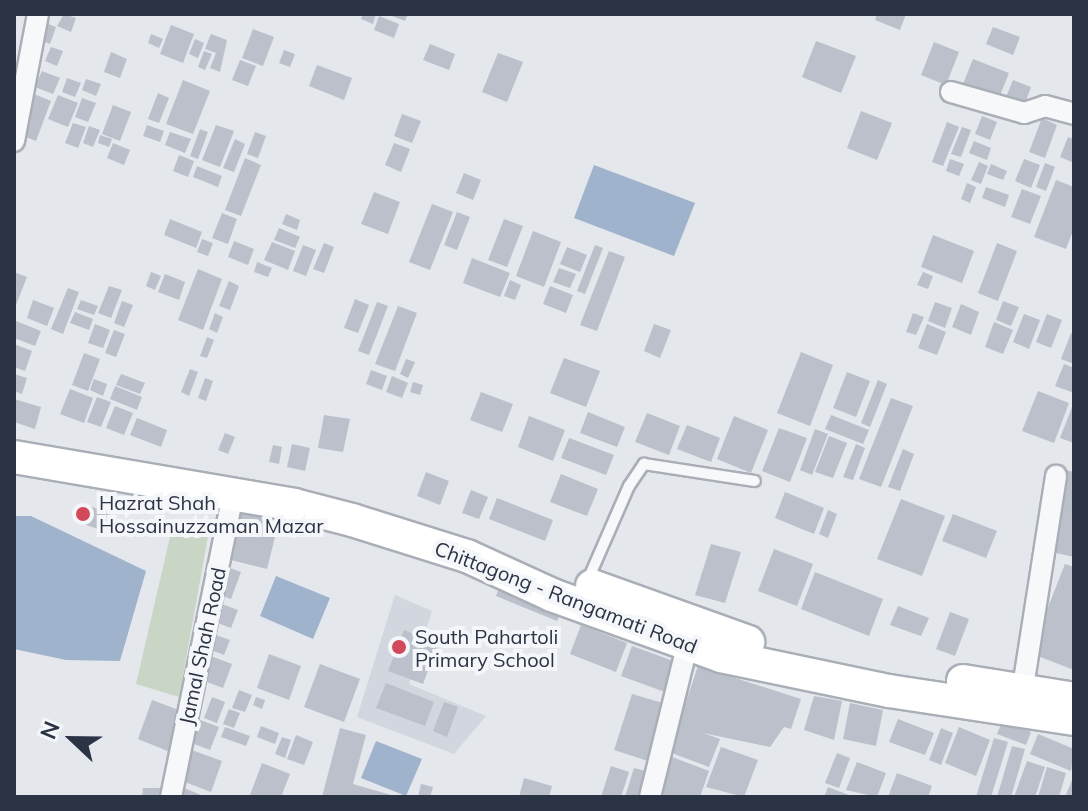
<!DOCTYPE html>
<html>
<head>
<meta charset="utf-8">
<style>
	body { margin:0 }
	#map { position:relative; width:1088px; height:811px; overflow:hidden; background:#e4e7ec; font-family:Mulish,sans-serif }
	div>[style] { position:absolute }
	.built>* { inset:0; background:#d2d6de }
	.green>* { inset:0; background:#c9d6c5 }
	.water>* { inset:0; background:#9fb4cc }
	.building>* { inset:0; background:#bbc0ca }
	.roads { filter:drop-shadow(2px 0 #a9aeb7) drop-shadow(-2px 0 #a9aeb7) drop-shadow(0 2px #a9aeb7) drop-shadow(0 -2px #a9aeb7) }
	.service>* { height:10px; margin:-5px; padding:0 5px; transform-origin:5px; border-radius:5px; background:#f7f8fa }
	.minor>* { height:20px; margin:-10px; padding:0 10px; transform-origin:10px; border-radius:10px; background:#f7f8fa }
	.trunk>* { height:32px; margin:-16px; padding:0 16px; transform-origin:16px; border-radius:16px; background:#fff }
	.dots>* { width:22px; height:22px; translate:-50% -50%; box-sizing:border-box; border:4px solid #f4f6f9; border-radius:50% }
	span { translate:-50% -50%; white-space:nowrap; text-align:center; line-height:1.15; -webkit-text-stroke:8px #f4f6f9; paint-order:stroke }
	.poi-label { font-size:20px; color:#2b3445 }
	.left { translate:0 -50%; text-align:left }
	.street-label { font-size:20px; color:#2b3445 }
	.frame { position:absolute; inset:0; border:16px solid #2b3445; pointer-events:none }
	.north { position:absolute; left:32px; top:699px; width:80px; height:80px; -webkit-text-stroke:6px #f4f6f9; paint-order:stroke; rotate:292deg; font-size:22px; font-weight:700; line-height:32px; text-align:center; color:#2b3445 }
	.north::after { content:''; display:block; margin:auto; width:28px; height:36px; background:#2b3445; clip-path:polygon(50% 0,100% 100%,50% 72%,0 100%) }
</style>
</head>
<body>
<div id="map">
	<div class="built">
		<div style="clip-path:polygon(395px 595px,432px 611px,409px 684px,486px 716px,454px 754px,357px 717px)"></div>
	</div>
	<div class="green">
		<div style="clip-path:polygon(211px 520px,179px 697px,136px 684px,172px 528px)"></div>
	</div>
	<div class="water">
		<div style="clip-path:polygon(594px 165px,695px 203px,674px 256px,574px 218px)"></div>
		<div style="clip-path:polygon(14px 516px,31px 516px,146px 571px,120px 661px,66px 660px,14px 649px)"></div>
		<div style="clip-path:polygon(276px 576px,330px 598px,313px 639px,260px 616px)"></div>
		<div style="clip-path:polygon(376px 741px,422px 759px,406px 796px,361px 778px)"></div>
	</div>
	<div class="building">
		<div style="clip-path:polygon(64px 14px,76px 18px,71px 32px,57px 26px)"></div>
		<div style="clip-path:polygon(363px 14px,376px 14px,373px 24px,361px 19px)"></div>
		<div style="clip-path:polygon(387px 14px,408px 14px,405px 21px)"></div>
		<div style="clip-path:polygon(877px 14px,906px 14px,900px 30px,875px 20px)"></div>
		<div style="clip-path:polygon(379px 16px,399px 24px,394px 38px,374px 30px)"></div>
		<div style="clip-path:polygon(43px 22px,56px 27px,50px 44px,36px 39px)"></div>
		<div style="clip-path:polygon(171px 25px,194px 34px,183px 63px,160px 54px)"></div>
		<div style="clip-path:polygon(993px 27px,1020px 37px,1013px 55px,986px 44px)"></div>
		<div style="clip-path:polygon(253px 29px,274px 37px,263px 66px,242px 58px)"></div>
		<div style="clip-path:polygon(151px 34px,163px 39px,159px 48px,148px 43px)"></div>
		<div style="clip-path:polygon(211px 34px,227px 40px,220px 72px,210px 68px,216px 53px,205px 49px)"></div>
		<div style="clip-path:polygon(195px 39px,204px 43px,198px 58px,189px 54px)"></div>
		<div style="clip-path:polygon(816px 41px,856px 56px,841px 93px,802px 77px)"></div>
		<div style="clip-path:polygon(934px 42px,959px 52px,946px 85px,921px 75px)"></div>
		<div style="clip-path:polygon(430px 44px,455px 54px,449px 70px,423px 60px)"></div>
		<div style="clip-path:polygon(51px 47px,63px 51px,57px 66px,45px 61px)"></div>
		<div style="clip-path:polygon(284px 50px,295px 54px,290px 67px,279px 63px)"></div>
		<div style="clip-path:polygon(204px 51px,212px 54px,205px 70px,198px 67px)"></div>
		<div style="clip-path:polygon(111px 52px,127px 59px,120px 78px,104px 72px)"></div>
		<div style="clip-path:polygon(498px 53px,523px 62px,507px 102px,482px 92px)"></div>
		<div style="clip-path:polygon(973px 59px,1009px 73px,997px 103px,961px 89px)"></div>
		<div style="clip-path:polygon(240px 60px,256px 66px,248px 86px,232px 80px)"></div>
		<div style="clip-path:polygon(317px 65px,352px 78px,344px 100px,309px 86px)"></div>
		<div style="clip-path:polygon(42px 71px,60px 78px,53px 94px,35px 87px)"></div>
		<div style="clip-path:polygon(67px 78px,81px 83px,75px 97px,62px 92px)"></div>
		<div style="clip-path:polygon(86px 79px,101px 84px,96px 96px,82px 90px)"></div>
		<div style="clip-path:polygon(183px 80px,210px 91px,193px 134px,166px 124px)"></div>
		<div style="clip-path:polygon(1013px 80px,1031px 87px,1023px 109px,1004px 102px)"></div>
		<div style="clip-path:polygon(158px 93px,169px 98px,159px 123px,148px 119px)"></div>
		<div style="clip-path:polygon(34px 94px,51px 101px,36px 141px,18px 134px)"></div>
		<div style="clip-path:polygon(58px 95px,78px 103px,68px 127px,48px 119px)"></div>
		<div style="clip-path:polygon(82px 98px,96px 103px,88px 122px,75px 117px)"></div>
		<div style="clip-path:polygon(113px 105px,131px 112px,120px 141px,102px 134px)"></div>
		<div style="clip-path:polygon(861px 111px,892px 123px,877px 160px,847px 148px)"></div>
		<div style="clip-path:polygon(402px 114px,421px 121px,412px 143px,394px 136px)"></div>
		<div style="clip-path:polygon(982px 116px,997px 122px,990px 140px,975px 134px)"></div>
		<div style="clip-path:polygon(1042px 118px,1057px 125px,1045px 158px,1029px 152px)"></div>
		<div style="clip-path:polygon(947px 122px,959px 127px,943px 166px,932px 162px)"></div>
		<div style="clip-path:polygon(73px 123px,86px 127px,78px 148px,65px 143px)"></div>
		<div style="clip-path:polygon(147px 125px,164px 131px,160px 142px,143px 136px)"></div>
		<div style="clip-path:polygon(216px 125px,234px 131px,220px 167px,202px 160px)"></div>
		<div style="clip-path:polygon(89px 126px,100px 130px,93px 147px,83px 143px)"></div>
		<div style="clip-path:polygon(962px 127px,971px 130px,961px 157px,951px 154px)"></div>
		<div style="clip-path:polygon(200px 129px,208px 132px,198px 159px,190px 156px)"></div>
		<div style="clip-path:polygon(170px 132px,191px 139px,185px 153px,165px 145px)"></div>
		<div style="clip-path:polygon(255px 132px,266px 136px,258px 158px,247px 154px)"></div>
		<div style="clip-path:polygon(100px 135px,112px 139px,109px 147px,98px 143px)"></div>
		<div style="clip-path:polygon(1068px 137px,1074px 139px,1074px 163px,1060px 157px)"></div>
		<div style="clip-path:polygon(235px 139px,245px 144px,234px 172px,223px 168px)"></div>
		<div style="clip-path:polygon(974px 141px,991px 148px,987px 160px,969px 153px)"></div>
		<div style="clip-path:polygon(113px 143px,130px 150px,124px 165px,107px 158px)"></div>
		<div style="clip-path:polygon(394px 143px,410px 149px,401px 172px,385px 165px)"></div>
		<div style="clip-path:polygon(179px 155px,194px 161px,188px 177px,173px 171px)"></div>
		<div style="clip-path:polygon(245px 158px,261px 165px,241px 216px,225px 210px)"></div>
		<div style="clip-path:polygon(950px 159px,964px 164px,959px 176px,946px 171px)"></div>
		<div style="clip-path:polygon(1024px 159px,1040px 165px,1031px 188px,1015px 181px)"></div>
		<div style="clip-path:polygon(979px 162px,988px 166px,981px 184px,971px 180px)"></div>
		<div style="clip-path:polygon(1045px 163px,1055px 167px,1046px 191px,1036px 187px)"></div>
		<div style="clip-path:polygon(991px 164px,1007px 171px,1003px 180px,987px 174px)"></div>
		<div style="clip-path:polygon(197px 166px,222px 176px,218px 187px,193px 177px)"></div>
		<div style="clip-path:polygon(464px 173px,481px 180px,473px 200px,456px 193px)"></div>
		<div style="clip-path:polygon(1056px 180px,1074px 187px,1074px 228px,1066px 249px,1034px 237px)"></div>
		<div style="clip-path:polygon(967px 183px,976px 187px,970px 203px,961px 199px)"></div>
		<div style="clip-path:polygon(986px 187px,1009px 195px,1005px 207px,982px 198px)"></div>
		<div style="clip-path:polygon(1022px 189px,1041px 196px,1030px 224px,1011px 217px)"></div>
		<div style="clip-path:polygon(374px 192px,400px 202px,388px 234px,361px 224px)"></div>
		<div style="clip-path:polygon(432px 204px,453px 212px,430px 270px,409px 262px)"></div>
		<div style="clip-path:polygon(457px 212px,470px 217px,457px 250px,444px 245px)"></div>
		<div style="clip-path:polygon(222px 213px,237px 219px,228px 244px,212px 238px)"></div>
		<div style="clip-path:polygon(286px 214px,300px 220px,297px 230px,282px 224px)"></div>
		<div style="clip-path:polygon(170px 219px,202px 232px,196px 248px,164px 235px)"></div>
		<div style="clip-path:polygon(504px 219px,523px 226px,507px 267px,488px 260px)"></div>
		<div style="clip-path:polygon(279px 228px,300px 237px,295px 248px,274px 240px)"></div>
		<div style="clip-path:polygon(533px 231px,561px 242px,544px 287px,516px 276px)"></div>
		<div style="clip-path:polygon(933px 235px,974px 251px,962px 283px,921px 267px)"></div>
		<div style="clip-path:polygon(202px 239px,213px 243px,208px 256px,197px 252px)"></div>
		<div style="clip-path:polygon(234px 241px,254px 249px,248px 265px,228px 257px)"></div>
		<div style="clip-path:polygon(272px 242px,295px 251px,288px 270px,264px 260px)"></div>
		<div style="clip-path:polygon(324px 243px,334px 247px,324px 273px,313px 269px)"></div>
		<div style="clip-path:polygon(997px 243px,1017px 251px,998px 301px,978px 293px)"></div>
		<div style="clip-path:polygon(303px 245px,316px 250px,306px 276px,293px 271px)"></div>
		<div style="clip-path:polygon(595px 245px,603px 248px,585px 294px,577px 291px)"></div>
		<div style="clip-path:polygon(567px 247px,587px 255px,580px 272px,560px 264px)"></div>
		<div style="clip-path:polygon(609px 251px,625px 257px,597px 331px,580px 325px)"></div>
		<div style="clip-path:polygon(472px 258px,510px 273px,500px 297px,463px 283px)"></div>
		<div style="clip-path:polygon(257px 262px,272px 268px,268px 277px,254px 272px)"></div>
		<div style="clip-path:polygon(559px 268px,576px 274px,570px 288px,553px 282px)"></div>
		<div style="clip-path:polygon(198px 269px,222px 279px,203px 330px,178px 320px)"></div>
		<div style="clip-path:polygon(14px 272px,27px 277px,14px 310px)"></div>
		<div style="clip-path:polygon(151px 272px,161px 276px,155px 290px,146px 286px)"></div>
		<div style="clip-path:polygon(923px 272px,933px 276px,928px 289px,917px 285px)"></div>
		<div style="clip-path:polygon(165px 274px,185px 282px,179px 300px,158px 292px)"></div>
		<div style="clip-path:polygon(510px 280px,521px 285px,515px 300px,504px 296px)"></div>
		<div style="clip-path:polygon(229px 281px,239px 286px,230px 310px,219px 306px)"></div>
		<div style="clip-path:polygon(109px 286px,122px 290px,111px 318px,98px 313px)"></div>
		<div style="clip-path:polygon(550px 286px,573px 295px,566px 313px,543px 304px)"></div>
		<div style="clip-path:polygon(68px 288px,79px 292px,63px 334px,51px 329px)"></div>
		<div style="clip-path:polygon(355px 299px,369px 305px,358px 333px,344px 328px)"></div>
		<div style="clip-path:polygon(33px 300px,54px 308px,47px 326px,27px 318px)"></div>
		<div style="clip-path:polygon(81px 300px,98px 306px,94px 315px,77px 309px)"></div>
		<div style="clip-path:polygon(122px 301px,133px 305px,124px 327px,114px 323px)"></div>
		<div style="clip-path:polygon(1003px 301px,1019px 307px,1011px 326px,996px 320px)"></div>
		<div style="clip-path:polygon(377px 302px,388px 306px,369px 355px,358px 351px)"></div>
		<div style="clip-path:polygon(935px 302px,952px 308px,945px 328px,928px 321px)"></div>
		<div style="clip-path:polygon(961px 304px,979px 312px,971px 335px,952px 327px)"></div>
		<div style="clip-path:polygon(398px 306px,417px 313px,395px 371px,375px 364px)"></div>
		<div style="clip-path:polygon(75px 312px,93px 319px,89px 330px,70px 323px)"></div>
		<div style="clip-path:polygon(215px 313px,223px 317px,217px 333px,209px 329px)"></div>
		<div style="clip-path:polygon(913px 313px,924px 317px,916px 335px,906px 332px)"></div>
		<div style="clip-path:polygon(14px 314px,16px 321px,41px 331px,35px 346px,14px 338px)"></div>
		<div style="clip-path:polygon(1024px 314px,1040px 320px,1029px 349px,1013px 342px)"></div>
		<div style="clip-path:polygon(1047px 314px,1062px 320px,1051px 348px,1036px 342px)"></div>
		<div style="clip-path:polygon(994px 322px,1013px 330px,1003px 354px,985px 347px)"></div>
		<div style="clip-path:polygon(95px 324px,110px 330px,103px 348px,88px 343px)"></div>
		<div style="clip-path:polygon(654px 324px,671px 330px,660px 358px,644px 351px)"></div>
		<div style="clip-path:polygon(927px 324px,946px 332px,937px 355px,918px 348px)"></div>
		<div style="clip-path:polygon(114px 330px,125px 334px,116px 357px,105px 353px)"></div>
		<div style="clip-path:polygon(1071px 333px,1074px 334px,1074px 364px,1061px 359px)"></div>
		<div style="clip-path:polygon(207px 337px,214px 340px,207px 358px,200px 356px)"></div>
		<div style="clip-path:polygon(14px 344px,32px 351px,25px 371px,14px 367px)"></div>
		<div style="clip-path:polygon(801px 352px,833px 365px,810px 426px,777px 413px)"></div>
		<div style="clip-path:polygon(84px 353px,100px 359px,88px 391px,72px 385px)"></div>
		<div style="clip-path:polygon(564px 358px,600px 371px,586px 407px,550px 393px)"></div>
		<div style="clip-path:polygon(406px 359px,415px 362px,408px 378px,400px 374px)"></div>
		<div style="clip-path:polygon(1064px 364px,1074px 368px,1074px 393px,1055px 386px)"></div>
		<div style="clip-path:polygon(190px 369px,198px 372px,189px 396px,181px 392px)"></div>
		<div style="clip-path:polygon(371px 370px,387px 376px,382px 390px,366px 384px)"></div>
		<div style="clip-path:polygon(847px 372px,870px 381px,856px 417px,833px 408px)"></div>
		<div style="clip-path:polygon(14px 374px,27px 378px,22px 394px,14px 391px)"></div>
		<div style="clip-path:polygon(121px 374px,145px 383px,140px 394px,116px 385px)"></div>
		<div style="clip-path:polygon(392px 376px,408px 383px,402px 398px,386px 392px)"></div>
		<div style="clip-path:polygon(205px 378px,213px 381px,206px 401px,198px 398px)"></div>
		<div style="clip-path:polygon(94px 379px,107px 384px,103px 396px,90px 390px)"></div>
		<div style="clip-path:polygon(878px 380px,887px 384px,870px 427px,861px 423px)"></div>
		<div style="clip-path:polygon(413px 382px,423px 385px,420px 395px,410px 392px)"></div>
		<div style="clip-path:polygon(115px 386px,142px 397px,137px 410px,110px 399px)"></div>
		<div style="clip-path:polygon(70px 389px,93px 398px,84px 423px,60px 414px)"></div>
		<div style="clip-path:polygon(1038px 391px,1069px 403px,1054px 443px,1022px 431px)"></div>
		<div style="clip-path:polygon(481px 392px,513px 404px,502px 432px,470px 420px)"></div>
		<div style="clip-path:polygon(97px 397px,111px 402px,101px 427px,87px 422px)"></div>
		<div style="clip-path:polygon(891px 398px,913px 406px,881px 487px,859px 479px)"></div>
		<div style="clip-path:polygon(14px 399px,41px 407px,35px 429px,14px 422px)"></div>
		<div style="clip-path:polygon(1074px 402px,1074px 443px,1060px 438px)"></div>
		<div style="clip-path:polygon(115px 406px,133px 413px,124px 435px,106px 428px)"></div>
		<div style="clip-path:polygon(588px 412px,625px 427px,617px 447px,580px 433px)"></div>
		<div style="clip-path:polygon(647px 413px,680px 426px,669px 455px,635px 442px)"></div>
		<div style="clip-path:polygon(324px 415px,350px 419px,343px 452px,318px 448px)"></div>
		<div style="clip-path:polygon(831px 415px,869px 430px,863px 444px,825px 429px)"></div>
		<div style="clip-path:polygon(529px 416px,565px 430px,553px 461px,518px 447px)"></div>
		<div style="clip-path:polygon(734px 416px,768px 430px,751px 473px,717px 459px)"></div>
		<div style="clip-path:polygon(137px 418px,167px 430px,161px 447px,130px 435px)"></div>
		<div style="clip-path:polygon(687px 425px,720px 438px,711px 462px,677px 449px)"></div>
		<div style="clip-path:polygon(779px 428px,807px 438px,790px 482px,762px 471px)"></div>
		<div style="clip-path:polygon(815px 429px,828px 434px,812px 475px,800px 470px)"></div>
		<div style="clip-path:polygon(225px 433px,235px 437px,228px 454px,218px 450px)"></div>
		<div style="clip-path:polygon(829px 436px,847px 443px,833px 478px,815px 472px)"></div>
		<div style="clip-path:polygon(569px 438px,614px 455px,606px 475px,561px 458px)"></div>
		<div style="clip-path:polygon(292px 444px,310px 448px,305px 471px,287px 467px)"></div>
		<div style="clip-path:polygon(856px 444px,865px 448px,853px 480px,843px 477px)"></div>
		<div style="clip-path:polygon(273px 445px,282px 447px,279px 464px,269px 462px)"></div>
		<div style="clip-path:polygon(903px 449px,914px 454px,900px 491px,888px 487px)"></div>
		<div style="clip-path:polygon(1066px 470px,1074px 472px,1074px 557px,1047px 551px)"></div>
		<div style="clip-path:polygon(426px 472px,449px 481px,440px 505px,417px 496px)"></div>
		<div style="clip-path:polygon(561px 474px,598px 489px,587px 516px,550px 502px)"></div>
		<div style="clip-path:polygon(471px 490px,488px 497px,479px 519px,462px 513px)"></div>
		<div style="clip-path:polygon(785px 492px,824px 508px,814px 534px,775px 518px)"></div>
		<div style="clip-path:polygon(497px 498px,553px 520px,545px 541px,489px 519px)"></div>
		<div style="clip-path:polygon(901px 499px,945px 516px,922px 576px,877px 559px)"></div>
		<div style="clip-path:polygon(86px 505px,110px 513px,104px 531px,80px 523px)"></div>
		<div style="clip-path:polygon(233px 508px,279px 521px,267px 569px,227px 559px)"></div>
		<div style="clip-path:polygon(828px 510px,837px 514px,828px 538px,819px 534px)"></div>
		<div style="clip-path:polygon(953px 514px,997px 531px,986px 558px,942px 541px)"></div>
		<div style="clip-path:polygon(711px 544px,741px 552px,725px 603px,695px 595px)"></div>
		<div style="clip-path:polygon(774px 549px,813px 564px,797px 606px,758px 591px)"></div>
		<div style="clip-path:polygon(1065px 564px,1074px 567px,1074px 670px,1030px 653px)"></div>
		<div style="clip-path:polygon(227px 567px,241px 572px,231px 599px,217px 594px)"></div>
		<div style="clip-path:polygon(815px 572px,883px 599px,869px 636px,801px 609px)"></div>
		<div style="clip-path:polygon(500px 585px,562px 610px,557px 621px,496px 596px)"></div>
		<div style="clip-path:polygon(222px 604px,238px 610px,231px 628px,215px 622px)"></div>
		<div style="clip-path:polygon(898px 606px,929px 618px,921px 636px,890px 625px)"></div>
		<div style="clip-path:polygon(950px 612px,969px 619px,955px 656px,936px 649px)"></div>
		<div style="clip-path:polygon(581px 625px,627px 643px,616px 672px,570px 654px)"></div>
		<div style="clip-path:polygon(404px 630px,438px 644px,423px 684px,388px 671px)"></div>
		<div style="clip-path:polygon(216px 635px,230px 640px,224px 655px,211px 650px)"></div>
		<div style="clip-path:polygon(632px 646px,676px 662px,665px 692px,621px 676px)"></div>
		<div style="clip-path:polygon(269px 654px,301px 666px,289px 700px,257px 688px)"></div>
		<div style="clip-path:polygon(208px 655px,232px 664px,223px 688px,199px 679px)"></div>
		<div style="clip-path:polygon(320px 664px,360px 679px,344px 722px,304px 707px)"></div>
		<div style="clip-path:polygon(698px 666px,801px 699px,791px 729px,784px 727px,770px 747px,703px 733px,720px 739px,709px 767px,669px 752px)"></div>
		<div style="clip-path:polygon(386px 683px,434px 702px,425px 726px,376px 708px)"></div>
		<div style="clip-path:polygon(239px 690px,252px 695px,245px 712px,232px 708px)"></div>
		<div style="clip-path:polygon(632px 694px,666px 704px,648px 761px,614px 750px)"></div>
		<div style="clip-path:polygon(814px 696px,842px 701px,834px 740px,804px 730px)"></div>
		<div style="clip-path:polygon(212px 697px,225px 702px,217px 723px,204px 718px)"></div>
		<div style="clip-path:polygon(256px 697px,265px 700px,262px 709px,253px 705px)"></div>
		<div style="clip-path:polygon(152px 700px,184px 712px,170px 752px,138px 739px)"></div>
		<div style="clip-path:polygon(444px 702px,458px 707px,447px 737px,433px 731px)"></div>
		<div style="clip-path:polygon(850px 703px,883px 710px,876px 746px,843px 739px)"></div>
		<div style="clip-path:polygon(229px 709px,240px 713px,234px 728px,223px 724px)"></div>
		<div style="clip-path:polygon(195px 718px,219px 727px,210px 750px,186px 741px)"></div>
		<div style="clip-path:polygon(898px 719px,934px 733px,925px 755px,889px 742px)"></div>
		<div style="clip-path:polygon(1003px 720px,1031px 732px,1026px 745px,997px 734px)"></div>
		<div style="clip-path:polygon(261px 726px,279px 733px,275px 744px,257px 737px)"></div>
		<div style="clip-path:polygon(225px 727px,250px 736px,246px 746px,221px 737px)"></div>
		<div style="clip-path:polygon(959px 727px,990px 740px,976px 776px,945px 763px)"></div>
		<div style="clip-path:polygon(340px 728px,366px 735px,353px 784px,398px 797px,322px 797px)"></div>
		<div style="clip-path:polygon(941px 728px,953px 733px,941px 765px,929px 760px)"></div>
		<div style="clip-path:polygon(1038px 734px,1074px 749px,1071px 771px,1030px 754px)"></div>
		<div style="clip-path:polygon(296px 735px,313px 742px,304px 765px,287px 759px)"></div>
		<div style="clip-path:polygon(282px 737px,291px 740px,285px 758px,275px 754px)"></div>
		<div style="clip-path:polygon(994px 738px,1008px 742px,991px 797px,976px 797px)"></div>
		<div style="clip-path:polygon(1012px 746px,1025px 749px,1011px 797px,997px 797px)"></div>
		<div style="clip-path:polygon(721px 747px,758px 760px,744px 797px,706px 787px)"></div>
		<div style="clip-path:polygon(189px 749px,222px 761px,211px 792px,177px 779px)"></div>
		<div style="clip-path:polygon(837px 753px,850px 758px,839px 788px,825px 783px)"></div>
		<div style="clip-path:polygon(672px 757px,709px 771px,700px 797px,657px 797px)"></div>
		<div style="clip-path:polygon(1027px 761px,1045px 767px,1035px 797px,1014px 797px)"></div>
		<div style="clip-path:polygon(857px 762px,886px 773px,877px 797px,846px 790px)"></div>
		<div style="clip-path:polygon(262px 763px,290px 774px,281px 797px,250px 795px)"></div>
		<div style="clip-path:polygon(611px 766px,629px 772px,621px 797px,601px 797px)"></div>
		<div style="clip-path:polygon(1047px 767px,1066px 773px,1059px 797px,1038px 797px)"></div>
		<div style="clip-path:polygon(634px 768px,649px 772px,641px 797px,625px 797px)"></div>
		<div style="clip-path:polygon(897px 773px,932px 786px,928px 797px,888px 797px)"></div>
		<div style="clip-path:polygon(1074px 775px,1074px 797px,1065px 797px)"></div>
		<div style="clip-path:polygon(524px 778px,552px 786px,549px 797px,519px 797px)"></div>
		<div style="clip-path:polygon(421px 784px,433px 787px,430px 797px,418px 797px)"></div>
		<div style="clip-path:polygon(828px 787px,854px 797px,824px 797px)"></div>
		<div style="clip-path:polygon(143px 788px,184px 788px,206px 797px,142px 797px)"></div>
	</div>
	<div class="roads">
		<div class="service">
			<div style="left:587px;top:582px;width:105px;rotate:-66.4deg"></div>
			<div style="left:629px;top:486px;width:27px;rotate:-56deg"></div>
			<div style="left:644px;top:464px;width:112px;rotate:8.7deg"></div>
		</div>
		<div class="minor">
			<div style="left:951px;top:92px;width:76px;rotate:16deg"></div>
			<div style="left:1024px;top:113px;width:22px;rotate:-18deg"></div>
			<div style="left:1045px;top:106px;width:30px;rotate:15deg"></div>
			<div style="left:14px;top:141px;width:129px;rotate:-79.3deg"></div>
			<div style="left:1023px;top:687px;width:214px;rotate:-81.1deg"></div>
			<div style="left:171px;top:797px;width:308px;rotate:-78.4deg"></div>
			<div style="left:650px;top:797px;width:155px;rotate:-76.2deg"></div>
		</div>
		<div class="trunk">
			<div style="left:14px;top:457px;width:284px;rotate:9.7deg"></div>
			<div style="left:294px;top:505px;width:60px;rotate:14.5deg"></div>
			<div style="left:352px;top:520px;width:121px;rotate:17.4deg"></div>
			<div style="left:467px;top:556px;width:94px;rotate:24.6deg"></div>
			<div style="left:552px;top:595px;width:180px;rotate:19.8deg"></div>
			<div style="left:721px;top:656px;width:172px;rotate:11.8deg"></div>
			<div style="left:889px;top:691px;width:187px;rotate:8.6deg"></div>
			<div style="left:592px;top:586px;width:166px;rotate:19.7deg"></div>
			<div style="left:963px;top:681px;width:112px;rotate:9.2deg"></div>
		</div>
	</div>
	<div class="dots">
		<div style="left:83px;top:514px;background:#d1495b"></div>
		<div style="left:399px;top:647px;background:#d1495b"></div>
	</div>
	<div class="poi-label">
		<span class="left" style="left:99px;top:514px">Hazrat Shah<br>Hossainuzzaman Mazar</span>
		<span class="left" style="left:415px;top:648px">South Pahartoli<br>Primary School</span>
	</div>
	<div class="street-label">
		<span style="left:566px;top:597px;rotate:21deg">Chittagong - Rangamati Road</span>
		<span style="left:202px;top:646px;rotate:-78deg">Jamal Shah Road</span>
	</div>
	<div class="frame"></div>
	<div class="north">N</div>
</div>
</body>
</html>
